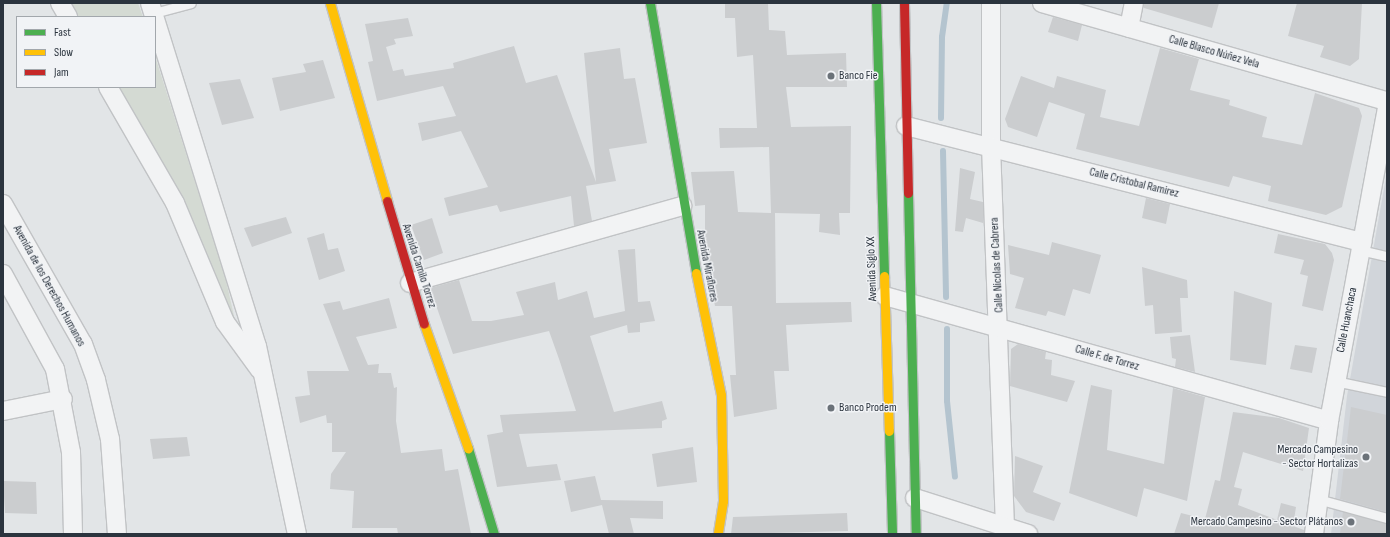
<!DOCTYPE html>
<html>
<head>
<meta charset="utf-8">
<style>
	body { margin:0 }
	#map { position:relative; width:1390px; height:537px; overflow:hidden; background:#e2e5e7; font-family:"Sofia Sans Condensed",sans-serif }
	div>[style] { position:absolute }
	.built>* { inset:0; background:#d1d5da }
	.green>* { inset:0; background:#d4dad3 }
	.stream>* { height:6px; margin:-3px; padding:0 3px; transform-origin:3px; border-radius:3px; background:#b4c4cf }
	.building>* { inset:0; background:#cbcdcf }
	.roads { filter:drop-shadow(1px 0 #c1c3c5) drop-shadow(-1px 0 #c1c3c5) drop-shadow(0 1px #c1c3c5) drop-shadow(0 -1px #c1c3c5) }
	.lane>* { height:9px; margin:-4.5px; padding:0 4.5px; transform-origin:4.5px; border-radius:4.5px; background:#f2f3f4 }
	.street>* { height:18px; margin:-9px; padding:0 9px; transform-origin:9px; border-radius:9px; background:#f2f3f4 }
	.fast>* { height:9px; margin:-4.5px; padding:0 4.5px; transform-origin:4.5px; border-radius:4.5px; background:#4caf50 }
	.slow>* { height:9px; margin:-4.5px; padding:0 4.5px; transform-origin:4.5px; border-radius:4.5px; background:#ffc107 }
	.jam>* { height:9px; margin:-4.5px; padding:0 4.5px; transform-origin:4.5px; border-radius:4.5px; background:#c62828 }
	.dots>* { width:11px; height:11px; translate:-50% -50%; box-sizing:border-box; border:2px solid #f1f3f6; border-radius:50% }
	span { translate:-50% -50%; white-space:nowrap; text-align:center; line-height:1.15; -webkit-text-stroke:3px #f1f3f6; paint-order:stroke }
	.street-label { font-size:12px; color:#2b343e }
	.poi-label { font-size:12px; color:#2b343e }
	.left { translate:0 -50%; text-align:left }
	.right { translate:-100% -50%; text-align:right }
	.frame { position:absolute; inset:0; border:4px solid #2b343e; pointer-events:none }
	.legend { position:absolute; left:16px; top:16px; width:140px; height:72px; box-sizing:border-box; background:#f1f3f6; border:1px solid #a2a7ac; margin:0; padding:5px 7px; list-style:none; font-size:12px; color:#2b343e }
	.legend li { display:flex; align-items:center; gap:8px; height:20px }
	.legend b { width:20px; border:1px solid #a2a7ac }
</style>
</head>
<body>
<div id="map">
	<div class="built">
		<div style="clip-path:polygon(1387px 172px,1387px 534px,1331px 534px,1347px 396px)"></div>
	</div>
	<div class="green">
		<div style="clip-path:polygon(69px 3px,138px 3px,143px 17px,77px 17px)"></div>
		<div style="clip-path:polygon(155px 56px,225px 276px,236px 325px,116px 87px,155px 87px)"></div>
	</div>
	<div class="stream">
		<div style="left:941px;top:118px;width:81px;rotate:-89.3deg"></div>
		<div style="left:942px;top:37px;width:34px;rotate:-82deg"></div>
		<div style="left:943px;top:151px;width:146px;rotate:88.8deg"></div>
		<div style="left:947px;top:329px;width:72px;rotate:90deg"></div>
		<div style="left:947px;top:401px;width:76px;rotate:84deg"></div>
	</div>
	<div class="building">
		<div style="clip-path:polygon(725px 3px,768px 3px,769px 30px,785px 31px,787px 55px,846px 53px,847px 87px,786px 87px,791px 127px,851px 126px,850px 213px,839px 213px,840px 235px,819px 232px,820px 214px,775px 213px,776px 303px,851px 302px,852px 322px,786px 325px,789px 371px,774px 371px,777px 409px,734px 417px,730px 375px,736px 375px,732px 306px,715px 306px,705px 257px,705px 205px,695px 206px,691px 172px,734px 171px,738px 212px,771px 213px,769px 147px,720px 148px,719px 128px,757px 128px,753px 55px,737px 57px,735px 18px,725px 18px)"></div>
		<div style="clip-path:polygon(1144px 3px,1219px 3px,1212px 28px,1144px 8px)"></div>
		<div style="clip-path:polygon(1297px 3px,1362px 3px,1359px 59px,1350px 66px,1320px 57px,1324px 46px,1288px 36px)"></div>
		<div style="clip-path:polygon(1053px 17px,1082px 25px,1078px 41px,1048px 32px)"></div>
		<div style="clip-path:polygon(408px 18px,413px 36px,394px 39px,396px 44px,386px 47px,393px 71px,403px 69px,405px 76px,454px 68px,453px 63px,514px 46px,526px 83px,557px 75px,596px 182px,584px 53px,620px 48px,624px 79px,635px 78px,647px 143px,609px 149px,616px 181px,586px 186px,592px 221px,574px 226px,571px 196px,500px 212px,497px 205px,449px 216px,444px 198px,488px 187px,461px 131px,422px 141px,418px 123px,456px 116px,443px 86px,377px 101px,368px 62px,373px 61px,365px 24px)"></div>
		<div style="clip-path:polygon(1160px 48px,1199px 59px,1190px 90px,1230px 100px,1229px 105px,1267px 117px,1262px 137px,1302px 145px,1315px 93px,1359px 108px,1362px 116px,1342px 207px,1326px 215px,1268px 201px,1271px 186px,1233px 176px,1229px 187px,1076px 149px,1085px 114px,1049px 102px,1037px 137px,1008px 127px,1005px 119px,1021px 76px,1054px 88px,1057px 76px,1106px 90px,1100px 117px,1139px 126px)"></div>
		<div style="clip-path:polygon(323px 60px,335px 98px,280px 111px,272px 78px,306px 72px,303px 64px)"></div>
		<div style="clip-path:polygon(240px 79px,254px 118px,222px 125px,209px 83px)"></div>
		<div style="clip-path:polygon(960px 168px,975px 172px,970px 199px,983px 202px,983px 223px,966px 218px,963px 232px,955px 231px)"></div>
		<div style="clip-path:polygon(1146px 198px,1170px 204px,1166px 224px,1142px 218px)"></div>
		<div style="clip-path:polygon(286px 217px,292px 233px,252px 247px,244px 228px)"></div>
		<div style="clip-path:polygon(432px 218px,443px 253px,424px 260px,411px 225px)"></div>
		<div style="clip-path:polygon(324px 233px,328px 250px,338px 248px,345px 271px,319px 280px,307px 238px)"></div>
		<div style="clip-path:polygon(1278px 234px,1325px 244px,1332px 253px,1334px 260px,1323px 311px,1302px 306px,1308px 276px,1300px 274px,1304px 260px,1274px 253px)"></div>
		<div style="clip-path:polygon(1052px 242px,1101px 255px,1090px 294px,1073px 289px,1065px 316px,1048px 311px,1046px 316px,1015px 308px,1024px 278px,1010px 274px,1008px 245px,1049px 255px)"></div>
		<div style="clip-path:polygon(635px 249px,638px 302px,650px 301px,655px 321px,640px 323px,640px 332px,628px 333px,627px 325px,590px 336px,614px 412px,662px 401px,667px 419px,662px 421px,662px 428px,519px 434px,527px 467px,557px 464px,561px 480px,497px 487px,487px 435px,503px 432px,500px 415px,576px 411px,559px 359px,549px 331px,453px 354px,430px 288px,459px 280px,472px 321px,491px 321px,524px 315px,516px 292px,555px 282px,558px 300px,587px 291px,594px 318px,625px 311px,618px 250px)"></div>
		<div style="clip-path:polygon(1142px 267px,1187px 280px,1188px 298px,1180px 298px,1182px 332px,1155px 334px,1153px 305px,1145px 306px)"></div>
		<div style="clip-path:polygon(1234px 291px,1272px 303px,1266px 365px,1230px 360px)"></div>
		<div style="clip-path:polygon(389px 298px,397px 328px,356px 337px,368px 365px,379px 364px,378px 373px,391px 373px,394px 388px,397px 387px,396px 421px,401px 453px,442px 449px,445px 471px,458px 469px,471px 534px,398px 534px,397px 528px,352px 528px,354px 491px,330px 489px,331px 474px,346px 452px,332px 452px,332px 423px,327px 423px,326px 415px,300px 423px,295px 397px,310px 395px,307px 371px,349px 371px,323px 304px,340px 301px,343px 310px)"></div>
		<div style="clip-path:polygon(1190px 335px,1195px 372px,1175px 367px,1176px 359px,1172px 358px,1170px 337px)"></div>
		<div style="clip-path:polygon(1018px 344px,1046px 352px,1045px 359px,1052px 360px,1051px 375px,1075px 381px,1067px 402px,1010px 386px,1011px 349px)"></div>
		<div style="clip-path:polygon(1295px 345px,1317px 348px,1312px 373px,1290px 369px)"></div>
		<div style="clip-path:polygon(1091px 385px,1112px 390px,1107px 450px,1164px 464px,1173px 388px,1205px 397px,1187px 501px,1144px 488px,1137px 517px,1069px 493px)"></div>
		<div style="clip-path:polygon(1351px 407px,1387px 415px,1387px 512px,1340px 499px)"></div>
		<div style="clip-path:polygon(1233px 412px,1279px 418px,1309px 428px,1303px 471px,1243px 452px,1234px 487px,1242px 489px,1238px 505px,1277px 520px,1281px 503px,1296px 507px,1293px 526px,1304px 530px,1304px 534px,1174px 534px,1181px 513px,1205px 519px,1215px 480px,1220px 481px)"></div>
		<div style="clip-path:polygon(187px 437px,190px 456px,153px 459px,150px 439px)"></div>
		<div style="clip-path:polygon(693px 447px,697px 482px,657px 487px,652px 454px)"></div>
		<div style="clip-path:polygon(1015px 456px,1043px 466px,1033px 492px,1061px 503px,1054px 521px,1026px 512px,1014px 496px)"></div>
		<div style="clip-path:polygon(595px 476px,601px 500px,663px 501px,663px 519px,630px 518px,634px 534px,609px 534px,602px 505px,571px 512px,564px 481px)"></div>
		<div style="clip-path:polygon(3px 481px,36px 482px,37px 514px,5px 513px)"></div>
		<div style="clip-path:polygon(1343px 512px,1387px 524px,1387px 534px,1340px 534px)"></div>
		<div style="clip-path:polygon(847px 513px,848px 531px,731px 534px,733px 517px)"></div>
	</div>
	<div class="roads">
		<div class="lane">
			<div style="left:154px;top:13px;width:38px;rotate:-15deg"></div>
			<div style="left:1360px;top:250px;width:28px;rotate:13deg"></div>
			<div style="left:1335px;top:381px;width:53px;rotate:11.9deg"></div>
			<div style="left:1318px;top:499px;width:72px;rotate:15.4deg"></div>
		</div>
		<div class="street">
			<div style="left:60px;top:3px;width:16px;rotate:60deg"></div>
			<div style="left:150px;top:3px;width:359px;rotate:72.7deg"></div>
			<div style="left:257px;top:346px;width:192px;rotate:78deg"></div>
			<div style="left:991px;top:3px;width:143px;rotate:90deg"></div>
			<div style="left:991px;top:146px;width:380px;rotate:87.9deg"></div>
			<div style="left:1042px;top:3px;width:359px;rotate:15.9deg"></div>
			<div style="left:1129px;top:28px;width:25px;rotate:-79deg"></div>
			<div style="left:108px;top:87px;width:134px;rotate:60deg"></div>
			<div style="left:175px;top:203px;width:129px;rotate:67.2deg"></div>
			<div style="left:225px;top:322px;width:59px;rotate:53.9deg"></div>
			<div style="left:906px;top:126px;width:471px;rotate:14.3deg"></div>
			<div style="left:3px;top:204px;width:161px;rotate:60.3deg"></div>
			<div style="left:83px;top:344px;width:38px;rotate:70deg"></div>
			<div style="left:96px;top:380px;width:61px;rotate:76.7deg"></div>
			<div style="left:110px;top:439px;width:95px;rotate:85.8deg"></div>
			<div style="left:3px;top:274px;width:108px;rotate:61.3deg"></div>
			<div style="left:55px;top:369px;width:85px;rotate:79.1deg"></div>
			<div style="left:71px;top:452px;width:82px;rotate:88.6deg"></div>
			<div style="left:410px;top:283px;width:283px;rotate:-15.8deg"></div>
			<div style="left:885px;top:296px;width:461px;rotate:15.7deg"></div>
			<div style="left:3px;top:411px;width:61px;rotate:-11.3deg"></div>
			<div style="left:915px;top:498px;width:119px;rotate:17.7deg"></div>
			<div style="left:1314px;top:534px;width:114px;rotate:-82.4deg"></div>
			<div style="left:1329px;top:421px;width:319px;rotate:-79.5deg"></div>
		</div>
		<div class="fast">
			<div style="left:650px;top:3px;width:274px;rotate:80.3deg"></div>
			<div style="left:876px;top:3px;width:273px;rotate:88.3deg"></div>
			<div style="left:908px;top:193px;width:341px;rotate:88.7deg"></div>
			<div style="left:889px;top:431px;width:103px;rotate:88.3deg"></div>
			<div style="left:468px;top:448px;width:90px;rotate:73.2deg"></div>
		</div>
		<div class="slow">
			<div style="left:330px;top:3px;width:206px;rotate:73.9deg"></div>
			<div style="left:696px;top:273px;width:125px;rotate:78.4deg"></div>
			<div style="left:721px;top:395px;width:106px;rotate:88.9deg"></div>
			<div style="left:723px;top:501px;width:33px;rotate:99deg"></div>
			<div style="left:884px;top:276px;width:155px;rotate:88.2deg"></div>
			<div style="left:424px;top:324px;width:132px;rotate:70.5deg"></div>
		</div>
		<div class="jam">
			<div style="left:904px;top:3px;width:190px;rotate:88.8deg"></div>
			<div style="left:387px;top:201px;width:128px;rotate:73.3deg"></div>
		</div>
	</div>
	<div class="dots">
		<div style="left:831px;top:76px;background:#6b7279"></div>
		<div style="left:831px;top:408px;background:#6b7279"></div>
		<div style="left:1366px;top:457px;background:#6b7279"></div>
		<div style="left:1351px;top:522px;background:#6b7279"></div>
	</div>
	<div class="street-label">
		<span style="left:1214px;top:52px;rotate:16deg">Calle Blasco Núñez Vela</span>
		<span style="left:1134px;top:183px;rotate:14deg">Calle Cristobal Ramirez</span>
		<span style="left:997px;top:265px;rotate:-93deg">Calle Nicolas de Cabrera</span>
		<span style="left:419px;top:266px;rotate:72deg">Avenida Camilo Torrez</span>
		<span style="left:707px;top:266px;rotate:79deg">Avenida Miraflores</span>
		<span style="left:872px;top:269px;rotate:-92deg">Avenida Siglo XX</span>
		<span style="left:49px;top:286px;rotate:61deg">Avenida de los Derechos Humanos</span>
		<span style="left:1347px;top:320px;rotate:-79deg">Calle Huanchaca</span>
		<span style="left:1107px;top:358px;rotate:16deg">Calle F. de Torrez</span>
	</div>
	<div class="poi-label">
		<span class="left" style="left:839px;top:76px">Banco Fie</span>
		<span class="left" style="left:839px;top:408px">Banco Prodem</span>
		<span class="right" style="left:1358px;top:457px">Mercado Campesino<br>- Sector Hortalizas</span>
		<span class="right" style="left:1343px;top:522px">Mercado Campesino - Sector Plátanos</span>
	</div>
	<div class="frame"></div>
	<ul class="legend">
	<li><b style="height:5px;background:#4caf50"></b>Fast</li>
	<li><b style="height:5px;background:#ffc107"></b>Slow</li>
	<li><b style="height:5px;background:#c62828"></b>Jam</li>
	</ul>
</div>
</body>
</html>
